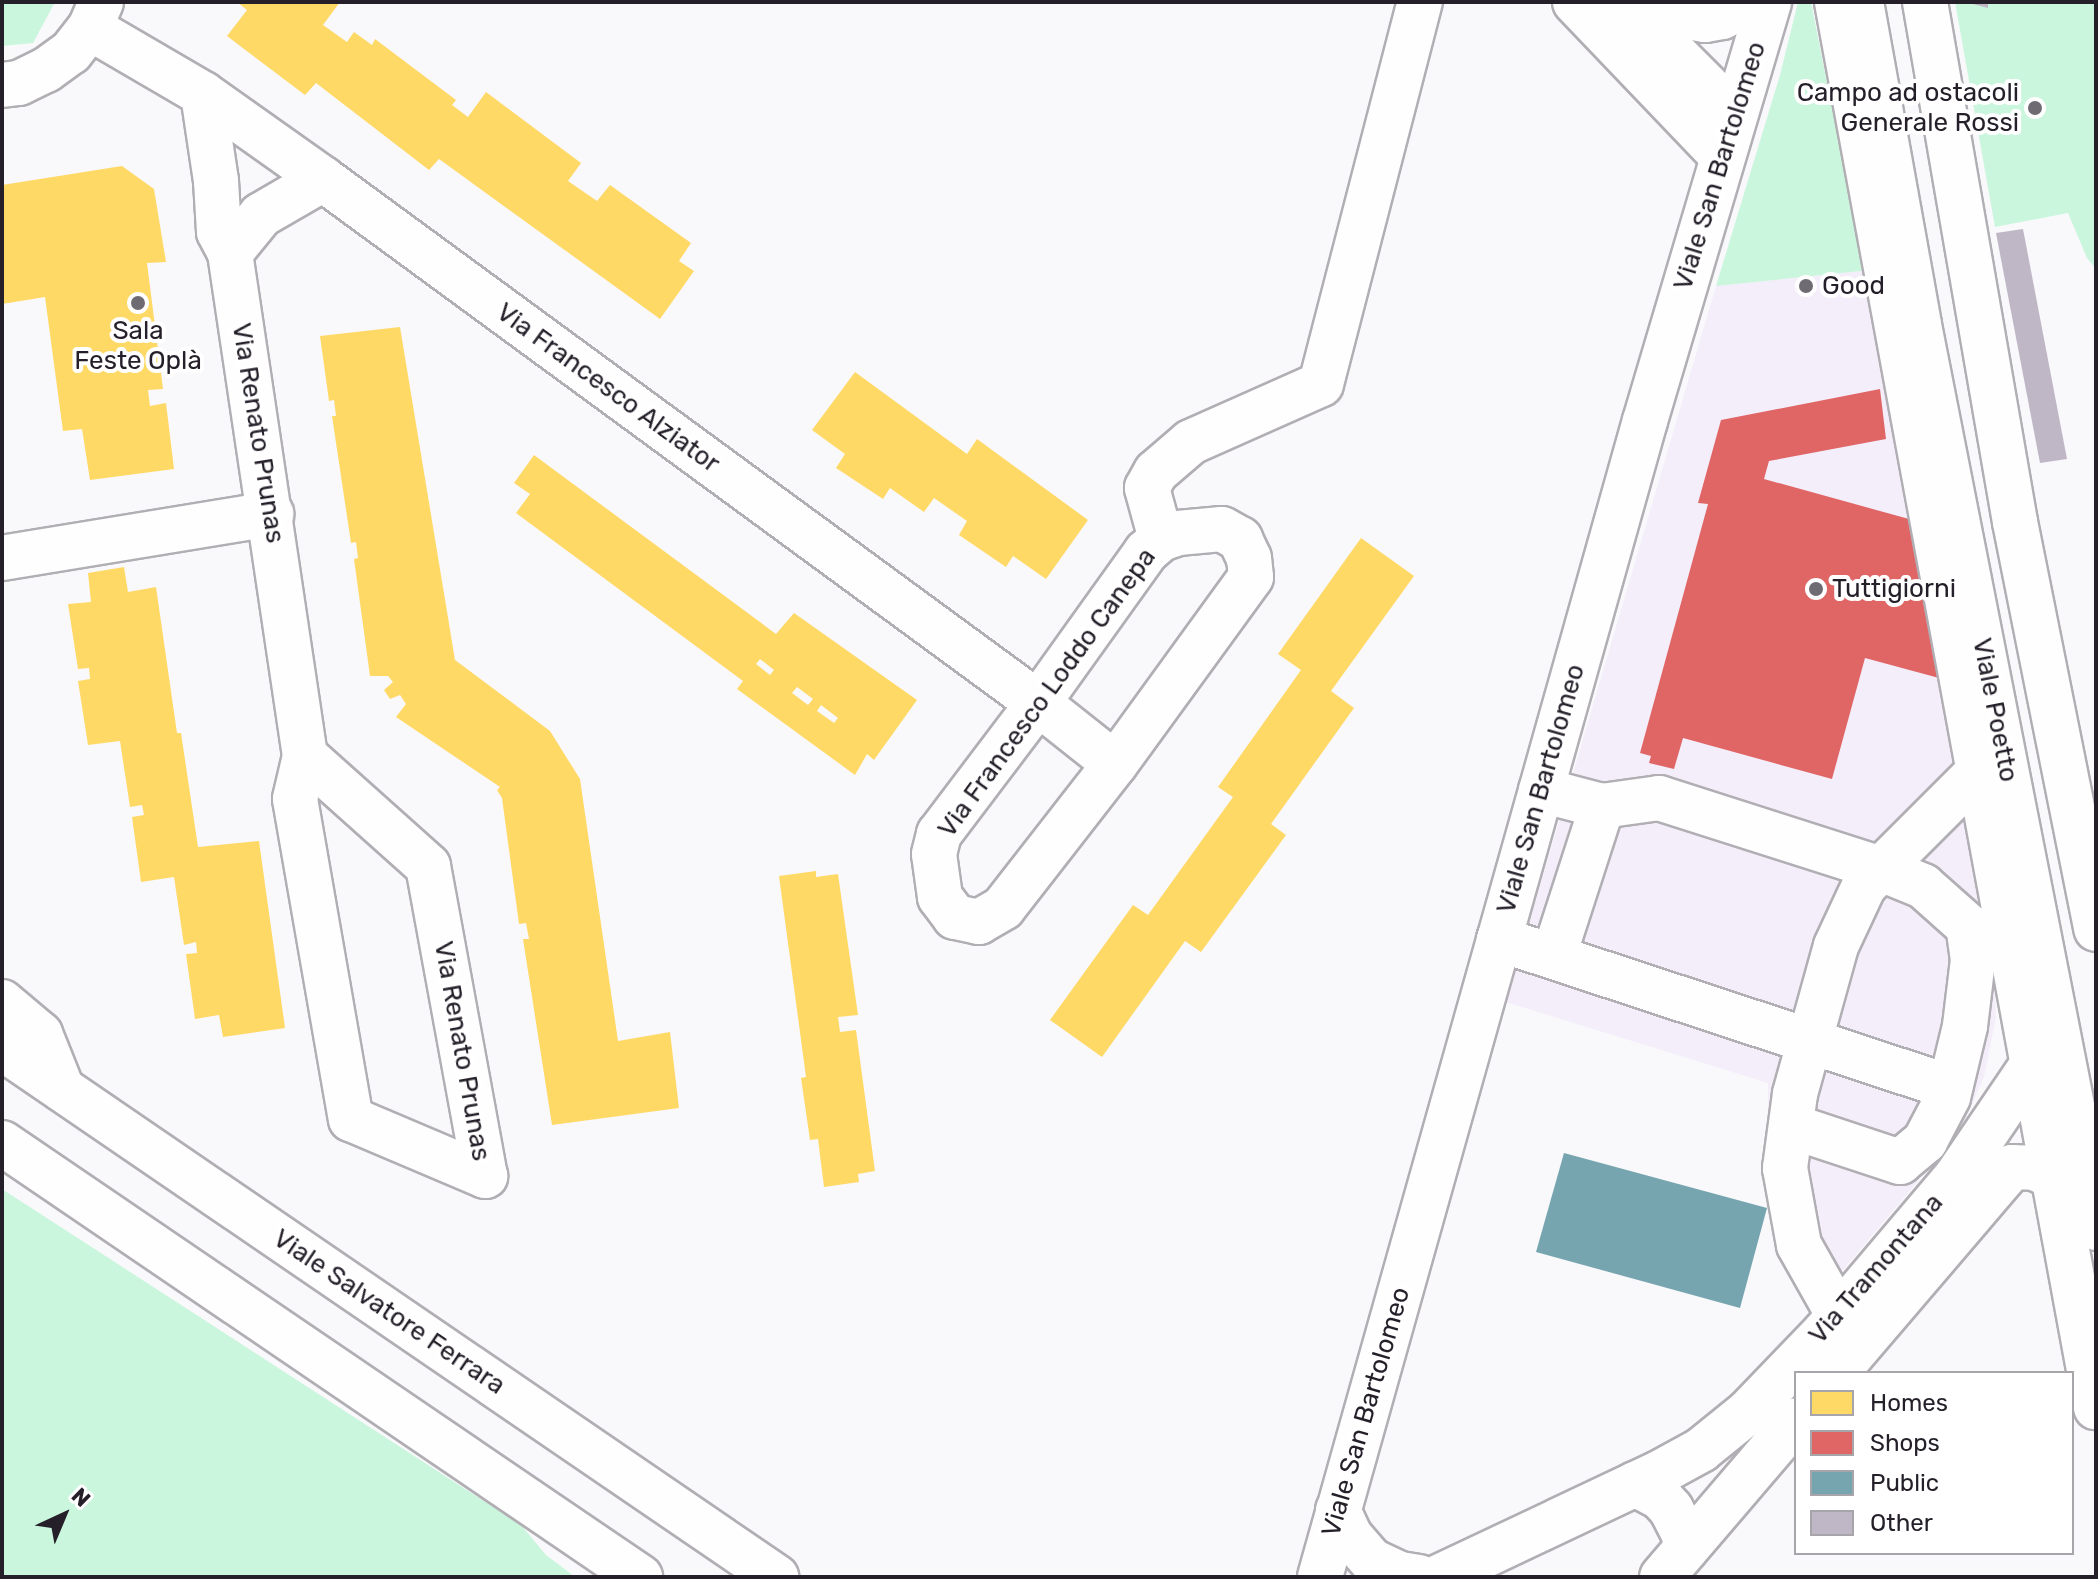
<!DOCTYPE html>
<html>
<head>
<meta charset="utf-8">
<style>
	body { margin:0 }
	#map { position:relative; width:2098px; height:1579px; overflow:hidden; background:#f9f8fb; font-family:Rubik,sans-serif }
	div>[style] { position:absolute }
	.built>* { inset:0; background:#f4eefb }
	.green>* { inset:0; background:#cbf6de }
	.homes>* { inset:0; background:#ffd966 }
	.shops>* { inset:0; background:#e06666 }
	.public>* { inset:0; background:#76a5af }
	.building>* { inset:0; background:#bfb7c6 }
	.roads { filter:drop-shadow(2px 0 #b1aeb4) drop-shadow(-2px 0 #b1aeb4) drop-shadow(0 2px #b1aeb4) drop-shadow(0 -2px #b1aeb4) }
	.minor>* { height:44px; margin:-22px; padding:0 22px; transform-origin:22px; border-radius:22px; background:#fefefe }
	.major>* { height:44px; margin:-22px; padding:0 22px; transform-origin:22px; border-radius:22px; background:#fefefe }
	.highway>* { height:44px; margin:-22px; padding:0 22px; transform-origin:22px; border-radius:22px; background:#fefefe }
	.dots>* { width:22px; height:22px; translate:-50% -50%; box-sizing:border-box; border:4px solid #fff; border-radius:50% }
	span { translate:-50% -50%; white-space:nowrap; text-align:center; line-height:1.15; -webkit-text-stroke:8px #fff; paint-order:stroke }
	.poi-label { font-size:26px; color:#241f29 }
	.right { translate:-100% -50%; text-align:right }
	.left { translate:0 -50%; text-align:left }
	.street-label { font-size:26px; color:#241f29 }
	.frame { position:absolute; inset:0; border:4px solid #241f29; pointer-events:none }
	.legend { position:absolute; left:1794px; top:1371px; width:280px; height:184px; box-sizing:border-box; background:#fff; border:2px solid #a7a5a9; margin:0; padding:10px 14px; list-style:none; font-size:24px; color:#241f29 }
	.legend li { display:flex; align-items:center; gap:16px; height:40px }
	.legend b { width:40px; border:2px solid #a7a5a9 }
	.north { position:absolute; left:24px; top:1475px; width:80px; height:80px; -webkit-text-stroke:6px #fff; paint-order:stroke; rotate:44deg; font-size:22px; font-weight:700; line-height:32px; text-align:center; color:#241f29 }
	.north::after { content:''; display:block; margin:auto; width:28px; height:36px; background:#241f29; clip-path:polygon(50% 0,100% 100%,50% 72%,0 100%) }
</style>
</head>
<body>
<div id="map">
	<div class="built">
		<div style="clip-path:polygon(1871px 270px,1993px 966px,1996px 1017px,1984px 1077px,1965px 1120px,1941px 1154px,1815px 1303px,1774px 1186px,1768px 1131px,1768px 1083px,1506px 1002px,1716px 286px)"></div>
	</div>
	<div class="green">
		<div style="clip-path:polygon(2px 2px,55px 2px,33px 43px,2px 46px)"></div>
		<div style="clip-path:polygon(1798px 2px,1811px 2px,1833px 113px,1871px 270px,1716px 286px,1780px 75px)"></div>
		<div style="clip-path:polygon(1955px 2px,2096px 2px,2096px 269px,2087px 258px,2068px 213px,1995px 227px)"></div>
		<div style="clip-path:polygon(2px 1189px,521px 1525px,546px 1555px,575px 1577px,2px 1577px)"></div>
	</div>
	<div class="homes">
		<div style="clip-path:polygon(237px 2px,340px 2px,323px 25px,347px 42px,354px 32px,372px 45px,375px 39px,456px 100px,452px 105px,468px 117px,486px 92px,581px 163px,568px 181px,597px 201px,610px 185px,691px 243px,679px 261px,694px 271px,660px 319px,439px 159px,429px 170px,316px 83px,305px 95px,227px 36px,247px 10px)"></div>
		<div style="clip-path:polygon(122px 166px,154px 189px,166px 262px,147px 263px,163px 389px,148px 390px,150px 406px,166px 403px,174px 469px,90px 480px,82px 429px,63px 431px,45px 297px,2px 304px,2px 185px)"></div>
		<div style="clip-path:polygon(400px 327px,455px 660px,550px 731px,580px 779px,618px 1041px,670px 1032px,679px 1108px,552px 1125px,523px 939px,529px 939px,526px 923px,519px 924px,502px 798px,497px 790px,500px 787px,396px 717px,406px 704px,400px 695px,390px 699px,384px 690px,393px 682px,388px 676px,370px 676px,354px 559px,358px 558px,356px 542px,351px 543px,332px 416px,336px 416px,334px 400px,329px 401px,320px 336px)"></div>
		<div style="clip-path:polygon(855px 372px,967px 454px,977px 439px,1088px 520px,1046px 579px,1013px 556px,1006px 567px,959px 535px,967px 521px,934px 498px,924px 512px,890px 488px,883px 499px,836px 468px,845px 454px,812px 430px)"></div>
		<div style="clip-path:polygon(evenodd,534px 455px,776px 634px,794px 613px,917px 700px,874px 760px,867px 754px,855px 775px,737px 689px,743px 681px,516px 513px,530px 494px,514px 483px,534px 455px,760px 659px,774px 670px,770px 675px,756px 664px,760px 659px,534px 455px,797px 687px,813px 699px,808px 705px,792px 693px,797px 687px,534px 455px,821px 705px,838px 718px,834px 723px,817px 711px,821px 705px)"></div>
		<div style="clip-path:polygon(1361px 538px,1414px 576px,1331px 691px,1354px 708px,1271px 824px,1286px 835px,1201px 952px,1185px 941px,1102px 1057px,1050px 1020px,1133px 905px,1148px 915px,1233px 797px,1218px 787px,1301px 670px,1278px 654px)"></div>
		<div style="clip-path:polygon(124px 567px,128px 592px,156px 587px,177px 733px,181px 733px,198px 847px,259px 841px,285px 1028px,223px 1037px,219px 1015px,195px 1019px,186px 954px,197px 953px,196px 942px,184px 945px,174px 877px,141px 882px,132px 817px,144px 815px,142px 805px,130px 807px,120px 741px,88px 745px,78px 681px,90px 679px,89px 668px,78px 669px,68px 604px,91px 602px,88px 573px)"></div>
		<div style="clip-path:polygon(816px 871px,816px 877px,838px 874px,858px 1015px,838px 1017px,840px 1032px,856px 1030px,875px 1171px,858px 1174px,859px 1182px,824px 1187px,818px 1139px,810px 1140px,801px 1078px,806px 1077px,779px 876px)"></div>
	</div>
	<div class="shops">
		<div style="clip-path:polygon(1880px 389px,1886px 439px,1769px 461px,1764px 479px,1909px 519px,1939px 678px,1865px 658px,1832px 779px,1683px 738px,1674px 769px,1649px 763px,1651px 756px,1640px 753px,1708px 504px,1698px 503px,1721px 420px)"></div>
	</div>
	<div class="public">
		<div style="clip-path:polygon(1564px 1153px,1767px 1208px,1740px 1308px,1536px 1252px)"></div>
	</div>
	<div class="building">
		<div style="clip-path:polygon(1969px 2px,1988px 2px,1988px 8px,1969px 3px)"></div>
		<div style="clip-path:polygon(2023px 229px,2067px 459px,2040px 463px,1996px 233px)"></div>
	</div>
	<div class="roads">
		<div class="minor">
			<div style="left:1575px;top:2px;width:213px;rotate:46.3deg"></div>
			<div style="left:1623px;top:2px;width:157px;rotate:45deg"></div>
			<div style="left:1837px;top:2px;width:1429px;rotate:79.56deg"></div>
			<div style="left:1627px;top:7px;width:79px;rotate:9.5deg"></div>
			<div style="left:1705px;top:20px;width:17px;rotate:-10deg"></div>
			<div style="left:1722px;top:17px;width:32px;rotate:-28deg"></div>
			<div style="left:90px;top:28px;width:131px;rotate:30.3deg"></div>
			<div style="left:203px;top:94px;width:147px;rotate:35.3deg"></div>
			<div style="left:323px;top:179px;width:886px;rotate:36.24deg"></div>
			<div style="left:1038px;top:703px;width:98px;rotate:38.4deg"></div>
			<div style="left:2px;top:85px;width:17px;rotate:-7deg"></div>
			<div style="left:19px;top:83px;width:30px;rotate:-26deg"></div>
			<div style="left:46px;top:70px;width:31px;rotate:-36deg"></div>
			<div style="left:71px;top:52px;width:31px;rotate:-52deg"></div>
			<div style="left:90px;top:28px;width:28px;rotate:-67deg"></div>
			<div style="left:203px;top:94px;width:88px;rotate:81.5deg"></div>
			<div style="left:216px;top:181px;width:51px;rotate:86.6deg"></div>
			<div style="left:219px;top:232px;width:24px;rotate:62deg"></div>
			<div style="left:230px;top:253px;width:509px;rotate:81.52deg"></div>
			<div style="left:305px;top:756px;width:44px;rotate:103.1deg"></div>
			<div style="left:295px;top:799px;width:325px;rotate:80.1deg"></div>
			<div style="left:351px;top:1119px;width:146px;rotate:23deg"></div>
			<div style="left:230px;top:253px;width:49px;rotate:-50.8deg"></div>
			<div style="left:261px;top:215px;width:72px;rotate:-30.1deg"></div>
			<div style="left:1222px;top:529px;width:21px;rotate:29deg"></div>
			<div style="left:1240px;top:539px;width:21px;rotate:65deg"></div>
			<div style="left:1249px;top:558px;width:19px;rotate:84deg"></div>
			<div style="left:1251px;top:577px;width:231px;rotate:126deg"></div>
			<div style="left:1115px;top:764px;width:182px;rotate:127.9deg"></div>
			<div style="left:1003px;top:908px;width:28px;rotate:150deg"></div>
			<div style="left:979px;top:922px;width:25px;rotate:-168deg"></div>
			<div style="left:955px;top:917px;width:25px;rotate:-127deg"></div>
			<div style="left:940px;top:897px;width:43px;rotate:-97.9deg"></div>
			<div style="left:934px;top:854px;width:21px;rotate:-76deg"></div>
			<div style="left:939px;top:834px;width:164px;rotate:-52.9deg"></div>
			<div style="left:1038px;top:703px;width:186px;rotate:-54.4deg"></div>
			<div style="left:1146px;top:552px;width:20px;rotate:-41deg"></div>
			<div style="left:1161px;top:539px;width:18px;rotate:-19deg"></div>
			<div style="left:1178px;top:533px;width:44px;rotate:-5.2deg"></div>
			<div style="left:1161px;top:539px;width:53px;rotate:-105.4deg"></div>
			<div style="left:1147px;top:488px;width:18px;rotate:-61deg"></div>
			<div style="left:1156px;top:472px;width:46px;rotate:-40.6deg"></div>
			<div style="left:1191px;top:442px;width:142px;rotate:-24deg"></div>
			<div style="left:1321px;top:384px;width:395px;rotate:-75.5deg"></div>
			<div style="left:2px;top:558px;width:273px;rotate:-9.3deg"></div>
			<div style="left:305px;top:756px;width:165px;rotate:41.8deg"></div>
			<div style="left:428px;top:866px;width:315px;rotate:79.6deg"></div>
			<div style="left:1541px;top:790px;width:63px;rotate:14.7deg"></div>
			<div style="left:1602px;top:806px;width:58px;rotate:-8deg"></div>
			<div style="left:1659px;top:798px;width:233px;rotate:17.7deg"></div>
			<div style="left:1881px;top:869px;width:24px;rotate:135deg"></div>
			<div style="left:1864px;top:886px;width:66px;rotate:115deg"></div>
			<div style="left:1836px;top:946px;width:154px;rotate:105.5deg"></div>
			<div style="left:1795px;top:1094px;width:75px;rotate:97.7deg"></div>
			<div style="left:1785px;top:1168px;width:78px;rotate:79.7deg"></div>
			<div style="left:1799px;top:1245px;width:81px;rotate:60.6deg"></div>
			<div style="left:1499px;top:939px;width:475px;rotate:18.2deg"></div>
			<div style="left:1554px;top:955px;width:157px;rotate:-72.1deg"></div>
			<div style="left:1791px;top:1126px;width:115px;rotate:18.3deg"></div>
			<div style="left:1900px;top:1162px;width:33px;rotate:-40deg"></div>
			<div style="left:1925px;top:1141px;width:50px;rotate:-62.4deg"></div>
			<div style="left:1948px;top:1097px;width:73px;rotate:-76.5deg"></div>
			<div style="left:1965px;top:1026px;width:66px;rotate:-83.1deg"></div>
			<div style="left:1973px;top:960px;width:34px;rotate:-98deg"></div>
			<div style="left:1968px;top:926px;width:60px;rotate:-138.4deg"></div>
			<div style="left:1923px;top:886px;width:45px;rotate:-158deg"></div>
			<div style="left:1881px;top:869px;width:157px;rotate:-45deg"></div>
			<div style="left:1836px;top:1373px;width:271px;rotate:-49.5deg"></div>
			<div style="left:2012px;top:1167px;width:23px;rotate:2deg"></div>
			<div style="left:2035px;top:1168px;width:32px;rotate:26deg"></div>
			<div style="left:2064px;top:1182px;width:12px;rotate:59deg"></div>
			<div style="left:1635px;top:1484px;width:30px;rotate:28deg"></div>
			<div style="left:1661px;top:1498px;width:15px;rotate:48deg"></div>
			<div style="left:1671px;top:1509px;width:29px;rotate:63deg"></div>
			<div style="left:1684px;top:1535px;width:14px;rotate:82deg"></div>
			<div style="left:1338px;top:1510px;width:29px;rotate:65deg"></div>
			<div style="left:1350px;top:1536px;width:33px;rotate:49deg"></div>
			<div style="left:1372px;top:1561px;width:31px;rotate:25deg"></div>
			<div style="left:1400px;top:1574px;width:19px;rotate:9deg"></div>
			<div style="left:1320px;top:1577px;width:1201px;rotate:-74.3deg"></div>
			<div style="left:1645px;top:421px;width:437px;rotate:-73.5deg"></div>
			<div style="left:1439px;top:1577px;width:243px;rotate:-25.3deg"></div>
			<div style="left:1659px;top:1473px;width:48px;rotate:-28.7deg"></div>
			<div style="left:1701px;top:1450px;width:60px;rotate:-39deg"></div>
			<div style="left:1748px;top:1412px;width:111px;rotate:-46.1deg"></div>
			<div style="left:1825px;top:1332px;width:203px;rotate:-49.8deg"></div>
			<div style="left:1956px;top:1177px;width:151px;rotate:-55.8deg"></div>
			<div style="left:1662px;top:1577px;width:206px;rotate:-49.5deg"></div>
		</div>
		<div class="major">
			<div style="left:1861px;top:2px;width:328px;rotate:79.8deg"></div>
			<div style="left:1919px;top:325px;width:920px;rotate:78.91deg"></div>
			<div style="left:1925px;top:2px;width:528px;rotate:80.18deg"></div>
			<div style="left:2015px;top:522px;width:415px;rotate:78.7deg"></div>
		</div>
		<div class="highway">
			<div style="left:2px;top:1002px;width:50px;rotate:40.1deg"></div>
			<div style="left:40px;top:1034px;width:59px;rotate:68.2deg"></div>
			<div style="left:2px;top:1048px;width:938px;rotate:34.35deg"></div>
			<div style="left:2px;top:1143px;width:772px;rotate:34.23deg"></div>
		</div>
	</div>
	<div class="dots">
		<div style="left:2035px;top:108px;background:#6f6b72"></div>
		<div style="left:1806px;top:286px;background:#6f6b72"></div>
		<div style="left:138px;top:303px;background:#6f6b72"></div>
		<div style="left:1816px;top:589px;background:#6f6b72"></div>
	</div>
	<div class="poi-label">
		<span class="right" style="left:2019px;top:108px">Campo ad ostacoli<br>Generale Rossi</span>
		<span class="left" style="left:1822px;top:286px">Good</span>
		<span style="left:138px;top:346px">Sala<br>Feste Oplà</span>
		<span class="left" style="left:1832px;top:589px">Tuttigiorni</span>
	</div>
	<div class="street-label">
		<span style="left:1720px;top:166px;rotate:-73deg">Viale San Bartolomeo</span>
		<span style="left:608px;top:388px;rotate:36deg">Via Francesco Alziator</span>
		<span style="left:258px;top:433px;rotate:81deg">Via Renato Prunas</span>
		<span style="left:1047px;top:693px;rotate:-54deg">Via Francesco Loddo Canepa</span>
		<span style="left:1995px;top:710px;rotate:79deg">Viale Poetto</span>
		<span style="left:1541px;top:789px;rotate:-74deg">Viale San Bartolomeo</span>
		<span style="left:462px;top:1051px;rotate:80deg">Via Renato Prunas</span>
		<span style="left:1876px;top:1269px;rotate:-49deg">Via Tramontana</span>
		<span style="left:389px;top:1312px;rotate:34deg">Viale Salvatore Ferrara</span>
		<span style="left:1366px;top:1412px;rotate:-74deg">Viale San Bartolomeo</span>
	</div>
	<div class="frame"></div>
	<ul class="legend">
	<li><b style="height:22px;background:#ffd966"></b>Homes</li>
	<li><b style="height:22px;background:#e06666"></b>Shops</li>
	<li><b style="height:22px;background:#76a5af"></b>Public</li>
	<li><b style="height:22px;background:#bfb7c6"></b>Other</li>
	</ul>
	<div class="north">N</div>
</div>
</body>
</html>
